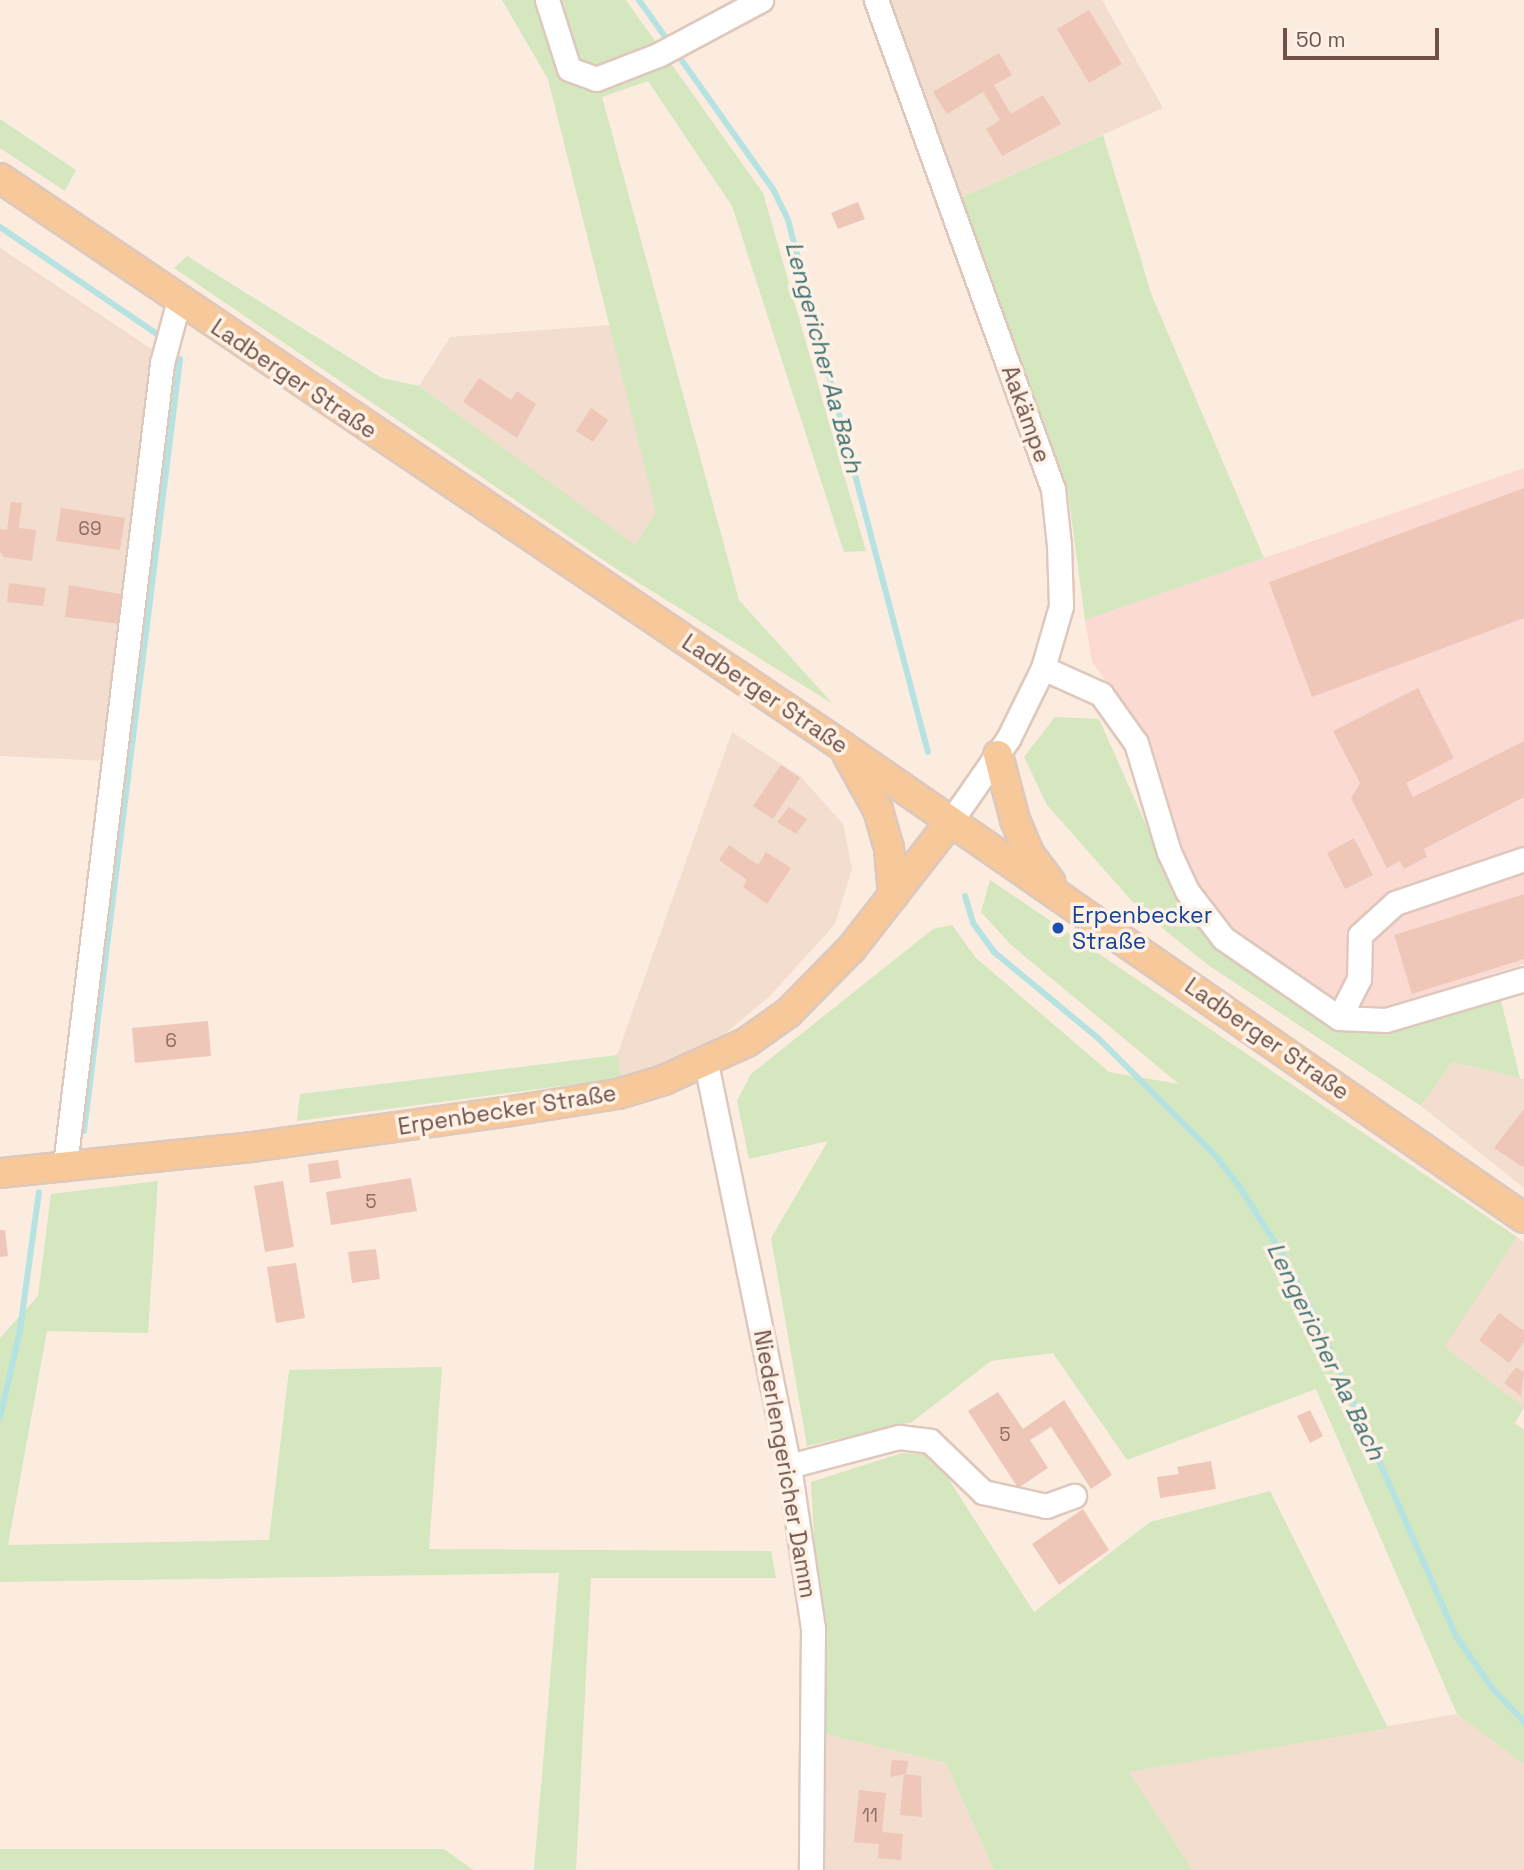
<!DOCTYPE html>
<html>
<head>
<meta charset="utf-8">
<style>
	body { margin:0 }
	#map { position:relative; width:1524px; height:1870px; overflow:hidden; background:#fbecdf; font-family:"Space Grotesk",sans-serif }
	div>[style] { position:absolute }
	.residential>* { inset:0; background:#f2ddce }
	.commercial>* { inset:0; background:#fbdad3 }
	.green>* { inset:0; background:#d4e7bf }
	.stream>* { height:6px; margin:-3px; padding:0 3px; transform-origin:3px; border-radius:3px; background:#b6e2e2 }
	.building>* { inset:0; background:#eec7b8 }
	.roads { filter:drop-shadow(2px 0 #dec8bc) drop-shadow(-2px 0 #dec8bc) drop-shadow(0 2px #dec8bc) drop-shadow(0 -2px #dec8bc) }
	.minor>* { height:23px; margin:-11.5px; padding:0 11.5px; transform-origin:11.5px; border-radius:11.5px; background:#fff }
	.major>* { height:28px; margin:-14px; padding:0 14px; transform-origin:14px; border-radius:14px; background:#f7c89a }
	.dots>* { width:19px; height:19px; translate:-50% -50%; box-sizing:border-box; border:4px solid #fef1e5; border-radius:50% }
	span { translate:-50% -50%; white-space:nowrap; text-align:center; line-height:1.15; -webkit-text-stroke:7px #fef1e5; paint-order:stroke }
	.number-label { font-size:19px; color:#8f6e65 }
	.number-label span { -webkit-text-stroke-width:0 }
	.street-label { font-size:23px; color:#6f5149 }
	.transit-label { font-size:23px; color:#164399 }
	.left { translate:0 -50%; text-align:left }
	.water-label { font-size:24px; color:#3e7275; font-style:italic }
	.scale { position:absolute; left:1283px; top:28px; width:156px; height:32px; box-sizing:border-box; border:4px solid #6f5149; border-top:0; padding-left:9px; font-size:21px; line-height:24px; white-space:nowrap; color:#6f5149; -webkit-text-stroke:5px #fef1e5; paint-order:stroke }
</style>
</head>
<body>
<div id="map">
	<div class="residential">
		<div style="clip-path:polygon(886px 0,1102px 0,1163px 108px,962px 197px)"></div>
		<div style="clip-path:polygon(0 248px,156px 352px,107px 761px,0 756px)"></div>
		<div style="clip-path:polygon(610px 325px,656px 512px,635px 546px,419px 386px,450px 337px)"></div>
		<div style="clip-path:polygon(732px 732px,800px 776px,843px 824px,852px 869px,835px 924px,770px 996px,710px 1046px,622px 1078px,617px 1055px)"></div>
		<div style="clip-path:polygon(1452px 1062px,1524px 1079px,1524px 1188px,1421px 1106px)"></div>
		<div style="clip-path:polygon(1517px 1237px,1524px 1242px,1524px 1407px,1443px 1347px)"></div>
		<div style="clip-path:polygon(1457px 1714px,1524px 1764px,1524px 1870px,1193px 1870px,1129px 1772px)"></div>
		<div style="clip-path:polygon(825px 1734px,946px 1763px,994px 1870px,824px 1870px)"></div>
	</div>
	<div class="commercial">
		<div style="clip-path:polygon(1524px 468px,1524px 964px,1387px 1007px,1345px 1008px,1228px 933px,1195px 891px,1176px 847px,1142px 731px,1092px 662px,1085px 620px)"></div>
	</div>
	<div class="green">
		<div style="clip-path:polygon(502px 0,626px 0,763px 193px,866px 551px,844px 552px,732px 206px,648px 81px,602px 97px,739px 600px,833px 704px,615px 568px,174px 268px,187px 256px,382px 378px,419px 386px,635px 545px,656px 512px,548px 79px)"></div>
		<div style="clip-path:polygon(0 119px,76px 170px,65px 191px,0 148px)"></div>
		<div style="clip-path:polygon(1103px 135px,1152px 296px,1264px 558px,1085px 620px,1068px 492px,962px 197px)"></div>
		<div style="clip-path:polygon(1055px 717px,1099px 719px,1159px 854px,1219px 943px,1264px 983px,1338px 1032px,1401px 1025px,1500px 997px,1520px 1078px,1452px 1062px,1421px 1106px,1208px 965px,1139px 909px,1047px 805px,1024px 757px)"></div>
		<div style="clip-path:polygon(990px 880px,1517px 1237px,1444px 1347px,1524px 1407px,1515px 1423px,1524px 1430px,1524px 1764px,1457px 1714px,1316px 1389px,1127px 1460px,1053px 1353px,991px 1361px,912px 1422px,807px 1446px,771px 1238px,828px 1141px,749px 1159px,737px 1101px,751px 1074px,933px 929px,952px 925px,976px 958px,1109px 1072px,1179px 1084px,1011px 945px,981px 912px)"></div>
		<div style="clip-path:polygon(617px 1055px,622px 1078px,297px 1121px,300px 1094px)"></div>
		<div style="clip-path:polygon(158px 1181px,148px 1333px,47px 1331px,8px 1545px,269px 1540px,289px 1370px,442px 1367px,429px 1549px,771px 1551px,776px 1578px,591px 1578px,576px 1870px,534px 1870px,559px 1573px,0 1582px,0 1338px,38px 1296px,51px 1194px)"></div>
		<div style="clip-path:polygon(902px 1453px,933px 1455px,1034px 1612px,1150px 1522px,1270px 1491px,1388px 1728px,1129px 1772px,1193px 1870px,994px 1870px,946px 1763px,825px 1734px,811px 1482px)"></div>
		<div style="clip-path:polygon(0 1849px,444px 1849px,473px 1870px,0 1870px)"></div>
	</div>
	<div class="stream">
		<div style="left:639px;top:0;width:232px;rotate:54.7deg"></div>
		<div style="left:773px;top:189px;width:34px;rotate:64deg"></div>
		<div style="left:788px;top:220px;width:550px;rotate:75.26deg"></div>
		<div style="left:0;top:227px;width:190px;rotate:34.3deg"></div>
		<div style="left:965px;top:896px;width:28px;rotate:73deg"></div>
		<div style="left:973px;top:923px;width:36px;rotate:54deg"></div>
		<div style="left:994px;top:952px;width:135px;rotate:39.6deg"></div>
		<div style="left:1098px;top:1038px;width:164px;rotate:45deg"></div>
		<div style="left:1214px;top:1154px;width:39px;rotate:52deg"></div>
		<div style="left:1238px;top:1185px;width:81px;rotate:57.1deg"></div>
		<div style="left:1282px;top:1253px;width:80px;rotate:62.5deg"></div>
		<div style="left:1319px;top:1324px;width:341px;rotate:66.3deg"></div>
		<div style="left:1456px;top:1636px;width:63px;rotate:55.3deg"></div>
		<div style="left:1492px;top:1688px;width:47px;rotate:46.7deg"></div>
		<div style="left:84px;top:1131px;width:778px;rotate:-82.91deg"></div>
		<div style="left:0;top:1418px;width:90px;rotate:-77.2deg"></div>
		<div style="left:20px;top:1330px;width:139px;rotate:-82.2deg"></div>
	</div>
	<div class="building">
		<div style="clip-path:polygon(1089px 10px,1122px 64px,1089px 83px,1057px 29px)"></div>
		<div style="clip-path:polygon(999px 53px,1012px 75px,994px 85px,1011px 114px,1043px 95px,1061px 124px,1002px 156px,986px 129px,1000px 120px,983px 92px,947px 114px,933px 92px)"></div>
		<div style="clip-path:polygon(858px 202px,865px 219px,838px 229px,831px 213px)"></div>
		<div style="clip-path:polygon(479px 378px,511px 400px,517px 391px,536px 404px,517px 438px,463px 402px)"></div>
		<div style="clip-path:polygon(591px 408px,608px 420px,593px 442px,576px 431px)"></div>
		<div style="clip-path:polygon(1524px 488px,1524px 618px,1312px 697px,1269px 582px)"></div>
		<div style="clip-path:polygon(11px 502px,22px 503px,19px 528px,36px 530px,32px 561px,4px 557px,0 551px,0 529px,7px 530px)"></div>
		<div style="clip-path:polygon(61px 508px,125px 518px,120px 550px,56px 541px)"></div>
		<div style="clip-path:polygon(9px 583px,46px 588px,43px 606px,7px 602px)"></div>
		<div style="clip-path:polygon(69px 585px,125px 595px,121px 624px,65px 617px)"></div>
		<div style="clip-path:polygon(1418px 688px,1454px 758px,1406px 783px,1413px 797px,1524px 741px,1524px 797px,1424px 849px,1427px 857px,1404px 869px,1400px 861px,1387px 868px,1351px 798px,1360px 783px,1333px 731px)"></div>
		<div style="clip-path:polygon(781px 765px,800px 778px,773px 819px,753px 806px)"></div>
		<div style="clip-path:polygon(789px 807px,807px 819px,796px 834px,777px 822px)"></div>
		<div style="clip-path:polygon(1354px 838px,1373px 875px,1345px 889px,1327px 853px)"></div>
		<div style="clip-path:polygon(729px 845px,758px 865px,766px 852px,791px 868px,767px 904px,743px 887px,747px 880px,719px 860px)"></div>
		<div style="clip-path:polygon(1524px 894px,1524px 959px,1412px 994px,1394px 935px)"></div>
		<div style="clip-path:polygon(208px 1021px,211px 1056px,135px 1063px,132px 1028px)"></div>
		<div style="clip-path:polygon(1524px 1109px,1524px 1166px,1523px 1167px,1494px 1148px)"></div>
		<div style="clip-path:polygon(338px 1160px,341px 1178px,310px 1183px,308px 1164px)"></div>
		<div style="clip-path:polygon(411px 1178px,417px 1211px,331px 1225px,326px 1192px)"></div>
		<div style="clip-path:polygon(283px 1181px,294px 1247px,265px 1252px,254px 1186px)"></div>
		<div style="clip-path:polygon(0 1230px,5px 1230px,8px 1256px,0 1257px)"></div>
		<div style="clip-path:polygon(376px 1249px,380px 1279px,352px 1283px,348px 1252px)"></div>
		<div style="clip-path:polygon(296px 1263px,305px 1318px,276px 1323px,267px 1267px)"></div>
		<div style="clip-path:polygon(1499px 1313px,1524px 1331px,1524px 1342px,1509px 1363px,1479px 1340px)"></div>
		<div style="clip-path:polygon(1516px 1367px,1524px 1372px,1521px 1396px,1504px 1383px)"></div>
		<div style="clip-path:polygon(998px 1392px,1023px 1429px,1064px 1400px,1112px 1475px,1091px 1489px,1051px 1427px,1030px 1440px,1048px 1468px,1018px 1488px,968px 1411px)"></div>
		<div style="clip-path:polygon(1310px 1410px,1323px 1436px,1310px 1443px,1297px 1416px)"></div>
		<div style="clip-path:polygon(1211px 1461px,1216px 1489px,1160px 1498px,1157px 1477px,1179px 1474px,1177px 1467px)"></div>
		<div style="clip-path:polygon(1083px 1509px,1109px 1550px,1059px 1585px,1032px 1544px)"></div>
		<div style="clip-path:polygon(892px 1760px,908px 1761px,906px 1774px,890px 1777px)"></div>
		<div style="clip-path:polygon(904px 1774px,921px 1776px,922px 1817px,900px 1815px)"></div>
		<div style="clip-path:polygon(859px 1790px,886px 1793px,882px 1832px,903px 1834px,901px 1860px,878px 1858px,879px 1844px,854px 1842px)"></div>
	</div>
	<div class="roads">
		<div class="minor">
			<div style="left:547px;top:0;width:72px;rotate:72.3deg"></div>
			<div style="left:569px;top:69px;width:29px;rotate:20deg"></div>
			<div style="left:596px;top:79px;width:66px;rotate:-21.2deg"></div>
			<div style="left:658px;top:55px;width:117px;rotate:-28.1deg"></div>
			<div style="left:876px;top:0;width:520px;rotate:70.1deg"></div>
			<div style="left:1053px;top:489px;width:56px;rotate:83.9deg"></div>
			<div style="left:1059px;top:545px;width:61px;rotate:88.1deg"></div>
			<div style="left:1061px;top:606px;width:65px;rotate:106.2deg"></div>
			<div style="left:1043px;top:668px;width:79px;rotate:116.2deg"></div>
			<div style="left:1008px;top:739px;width:100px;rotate:124.8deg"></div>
			<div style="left:1043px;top:668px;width:64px;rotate:24.1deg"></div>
			<div style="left:1101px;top:694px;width:60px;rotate:54.5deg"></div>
			<div style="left:1136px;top:743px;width:114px;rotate:73.2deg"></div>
			<div style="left:1169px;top:852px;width:43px;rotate:65.2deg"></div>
			<div style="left:1187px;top:891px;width:59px;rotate:52.5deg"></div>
			<div style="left:1223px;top:938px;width:141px;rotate:34.6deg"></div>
			<div style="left:1339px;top:1018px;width:47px;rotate:2.4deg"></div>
			<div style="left:1386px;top:1020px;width:144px;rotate:-16.5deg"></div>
			<div style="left:1339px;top:1018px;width:44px;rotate:-62.9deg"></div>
			<div style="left:1359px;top:979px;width:44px;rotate:-88.7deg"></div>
			<div style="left:1360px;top:935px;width:47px;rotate:-42.4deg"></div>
			<div style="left:1395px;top:903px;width:136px;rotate:-18.8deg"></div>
			<div style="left:706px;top:1063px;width:411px;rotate:78.4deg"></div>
			<div style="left:789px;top:1466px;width:164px;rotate:81.6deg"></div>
			<div style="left:813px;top:1628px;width:242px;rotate:90.5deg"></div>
			<div style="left:65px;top:1165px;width:808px;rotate:-83.1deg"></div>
			<div style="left:162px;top:363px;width:65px;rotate:-74.9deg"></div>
			<div style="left:789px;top:1466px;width:114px;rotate:-14.8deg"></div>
			<div style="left:899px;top:1437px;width:31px;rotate:7deg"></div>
			<div style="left:930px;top:1441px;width:74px;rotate:43.9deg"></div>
			<div style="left:983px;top:1492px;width:65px;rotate:12.5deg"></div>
			<div style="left:1046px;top:1506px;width:30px;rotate:-20deg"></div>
		</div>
		<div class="major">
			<div style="left:0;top:178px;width:1016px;rotate:34deg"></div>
			<div style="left:842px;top:746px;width:829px;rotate:34.69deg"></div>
			<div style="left:847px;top:754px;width:64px;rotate:61deg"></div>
			<div style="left:878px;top:810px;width:40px;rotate:74deg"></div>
			<div style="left:889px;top:848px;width:48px;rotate:85.2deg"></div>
			<div style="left:998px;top:755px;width:67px;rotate:75.3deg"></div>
			<div style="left:1015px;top:820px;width:38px;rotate:67deg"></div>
			<div style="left:1030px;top:855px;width:34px;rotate:53deg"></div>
			<div style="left:0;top:1173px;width:253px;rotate:-5.9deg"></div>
			<div style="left:252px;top:1147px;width:255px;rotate:-7.9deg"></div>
			<div style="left:505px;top:1112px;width:114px;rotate:-9.1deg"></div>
			<div style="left:618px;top:1094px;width:48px;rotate:-16.9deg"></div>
			<div style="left:664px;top:1080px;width:91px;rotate:-24.6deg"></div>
			<div style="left:747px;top:1042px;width:52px;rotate:-35.5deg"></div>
			<div style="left:789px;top:1012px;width:88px;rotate:-45.5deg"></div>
			<div style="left:851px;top:949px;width:162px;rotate:-52deg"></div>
		</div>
	</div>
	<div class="dots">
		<div style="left:1058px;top:928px;background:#1a4fb4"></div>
	</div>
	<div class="number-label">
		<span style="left:90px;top:529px">69</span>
		<span style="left:171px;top:1041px">6</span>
		<span style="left:371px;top:1202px">5</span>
		<span style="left:1005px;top:1435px">5</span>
		<span style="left:870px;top:1816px">11</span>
	</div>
	<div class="street-label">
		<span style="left:294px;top:379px;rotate:34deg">Ladberger Straße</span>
		<span style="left:1026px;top:414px;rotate:70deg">Aakämpe</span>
		<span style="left:765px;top:694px;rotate:34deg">Ladberger Straße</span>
		<span style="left:1267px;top:1039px;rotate:35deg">Ladberger Straße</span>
		<span style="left:507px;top:1110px;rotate:-9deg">Erpenbecker Straße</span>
		<span style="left:785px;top:1464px;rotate:80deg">Niederlengericher Damm</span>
	</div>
	<div class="transit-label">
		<span class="left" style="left:1072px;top:928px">Erpenbecker<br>Straße</span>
	</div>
	<div class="water-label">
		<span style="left:824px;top:357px;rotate:75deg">Lengericher Aa Bach</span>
		<span style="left:1326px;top:1351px;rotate:64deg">Lengericher Aa Bach</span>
	</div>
	<div class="scale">50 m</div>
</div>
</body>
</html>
